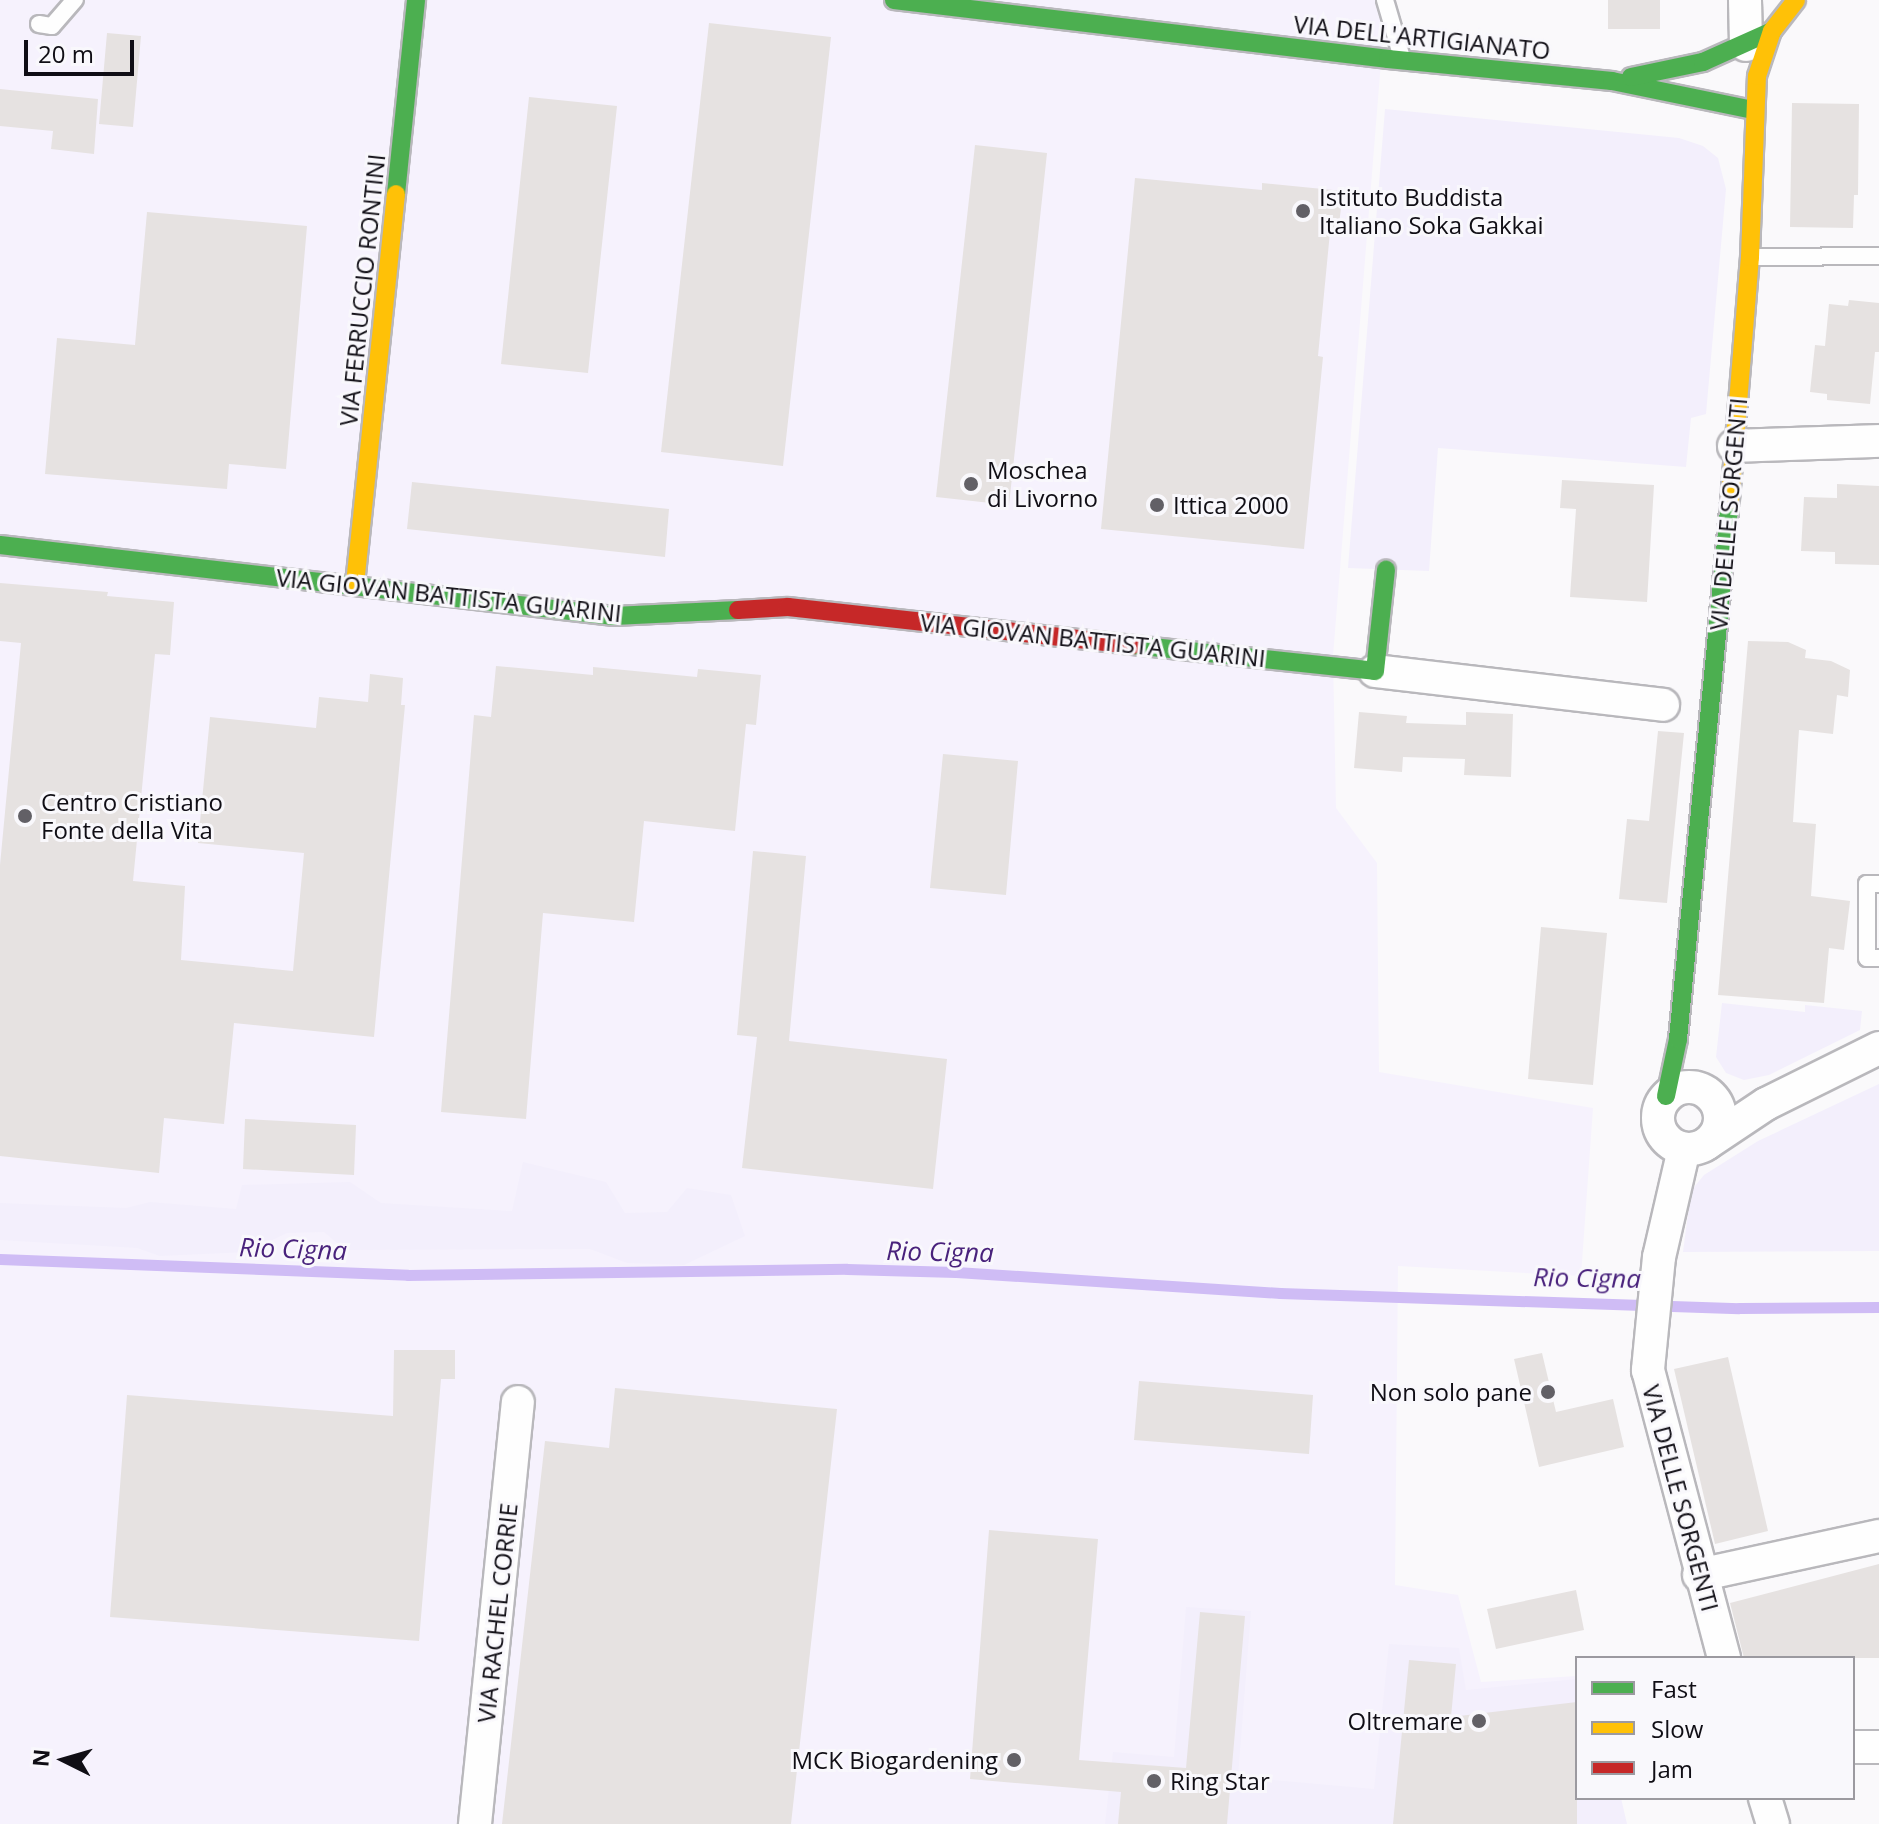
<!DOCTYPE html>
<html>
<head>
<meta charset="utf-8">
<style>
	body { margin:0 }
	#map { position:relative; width:1879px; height:1824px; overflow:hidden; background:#faf9fb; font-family:"Open Sans",sans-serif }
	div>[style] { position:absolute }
	.built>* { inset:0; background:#f6f2fd }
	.green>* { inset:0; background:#f3effc }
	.stream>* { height:11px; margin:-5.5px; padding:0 5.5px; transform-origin:5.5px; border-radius:5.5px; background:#cfbcf5 }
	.building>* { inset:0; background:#e6e2e1 }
	.roads { filter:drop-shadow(2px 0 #b9b8bc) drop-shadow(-2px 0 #b9b8bc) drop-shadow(0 2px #b9b8bc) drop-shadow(0 -2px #b9b8bc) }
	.lane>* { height:16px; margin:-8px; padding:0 8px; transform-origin:8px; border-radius:8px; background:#fefefe }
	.street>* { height:32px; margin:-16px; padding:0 16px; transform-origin:16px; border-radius:16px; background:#fefefe }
	.street>.ring { margin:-16px; padding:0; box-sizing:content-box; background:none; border:32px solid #fefefe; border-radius:50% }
	.fast>* { height:18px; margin:-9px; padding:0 9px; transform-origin:9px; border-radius:9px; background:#4caf50 }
	.slow>* { height:18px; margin:-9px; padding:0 9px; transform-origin:9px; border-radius:9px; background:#ffc107 }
	.jam>* { height:18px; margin:-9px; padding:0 9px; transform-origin:9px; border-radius:9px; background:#c62828 }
	.dots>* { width:22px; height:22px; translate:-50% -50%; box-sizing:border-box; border:4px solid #f9f8fc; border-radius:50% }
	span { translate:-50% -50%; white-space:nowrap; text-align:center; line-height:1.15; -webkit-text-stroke:6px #f9f8fc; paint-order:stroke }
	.street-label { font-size:24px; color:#100e15 }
	.poi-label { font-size:24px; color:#100e15 }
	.left { translate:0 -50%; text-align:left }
	.right { translate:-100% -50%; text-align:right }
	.water-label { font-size:26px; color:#49227c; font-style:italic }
	.legend { position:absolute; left:1575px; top:1656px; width:280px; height:144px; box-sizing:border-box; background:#f9f8fc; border:2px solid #9c9aa0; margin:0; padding:10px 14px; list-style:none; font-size:24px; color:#100e15 }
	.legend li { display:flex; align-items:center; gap:16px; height:40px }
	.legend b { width:40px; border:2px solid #9c9aa0 }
	.north { position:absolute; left:24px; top:1720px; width:80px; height:80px; -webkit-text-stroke:6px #f9f8fc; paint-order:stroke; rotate:275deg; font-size:22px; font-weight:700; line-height:32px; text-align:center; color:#100e15 }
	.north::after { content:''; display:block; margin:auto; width:28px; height:36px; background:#100e15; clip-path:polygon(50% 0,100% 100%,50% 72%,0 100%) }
	.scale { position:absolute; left:24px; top:40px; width:110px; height:36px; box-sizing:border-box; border:4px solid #100e15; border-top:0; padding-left:10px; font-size:24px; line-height:28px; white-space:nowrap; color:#100e15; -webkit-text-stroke:6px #f9f8fc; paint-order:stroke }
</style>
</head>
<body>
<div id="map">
	<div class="built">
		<div style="clip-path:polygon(0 0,1386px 0,1333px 656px,1336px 808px,1377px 863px,1379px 1072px,1593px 1108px,1581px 1276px,1398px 1266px,1395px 1585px,1458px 1595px,1481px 1682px,1577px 1676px,1577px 1798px,1608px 1824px,0 1824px)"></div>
	</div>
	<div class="green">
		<div style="clip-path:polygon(1385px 109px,1679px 138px,1703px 146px,1718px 158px,1726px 189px,1706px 414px,1691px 418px,1686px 467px,1438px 448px,1429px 571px,1348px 568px)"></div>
		<div style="clip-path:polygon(1722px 1003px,1805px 1012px,1805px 1005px,1862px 1011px,1860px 1030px,1769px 1075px,1744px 1080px,1726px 1073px,1716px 1057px)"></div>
		<div style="clip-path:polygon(1879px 1084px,1879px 1251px,1683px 1252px,1691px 1191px,1704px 1175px,1758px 1141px)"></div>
		<div style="clip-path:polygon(523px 1162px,606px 1182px,625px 1213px,667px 1212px,687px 1188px,731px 1195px,745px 1236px,684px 1265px,627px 1263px,590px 1249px,345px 1250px,324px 1232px,287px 1233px,247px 1252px,160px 1256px,137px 1248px,0 1240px,0 1203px,126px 1208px,150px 1202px,236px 1209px,242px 1185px,350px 1182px,381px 1203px,512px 1211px)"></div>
		<div style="clip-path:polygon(1186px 1607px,1251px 1611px,1238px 1777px,1374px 1789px,1389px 1644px,1459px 1648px,1466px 1690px,1577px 1679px,1577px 1798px,1621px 1798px,1627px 1824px,1105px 1824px,1113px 1752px,1174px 1757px)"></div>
	</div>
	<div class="stream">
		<div style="left:0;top:1259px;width:408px;rotate:2.2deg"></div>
		<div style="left:408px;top:1275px;width:439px;rotate:-0.8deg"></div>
		<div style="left:847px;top:1269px;width:109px;rotate:1.6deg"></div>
		<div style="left:956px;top:1272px;width:325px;rotate:3.7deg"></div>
		<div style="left:1280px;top:1293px;width:459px;rotate:1.9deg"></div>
		<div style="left:1739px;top:1308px;width:140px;rotate:-0.4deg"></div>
	</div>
	<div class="building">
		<div style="clip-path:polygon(1608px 0,1660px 0,1660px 29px,1608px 29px)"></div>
		<div style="clip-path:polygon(709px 23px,831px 37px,783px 466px,661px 452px)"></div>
		<div style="clip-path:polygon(107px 33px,141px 36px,133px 127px,99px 124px)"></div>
		<div style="clip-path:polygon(0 89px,98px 99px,94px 154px,51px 149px,53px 131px,0 126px)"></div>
		<div style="clip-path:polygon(529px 97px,617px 106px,588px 373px,501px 364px)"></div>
		<div style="clip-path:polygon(1792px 103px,1859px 104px,1858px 195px,1854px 195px,1853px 228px,1790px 227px)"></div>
		<div style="clip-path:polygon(975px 145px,1047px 153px,1009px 505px,936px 497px)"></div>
		<div style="clip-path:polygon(1135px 178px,1262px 190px,1262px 183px,1343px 191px,1338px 233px,1330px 232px,1318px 356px,1323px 357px,1304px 549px,1101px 529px)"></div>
		<div style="clip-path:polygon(147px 212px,307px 226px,286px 469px,229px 464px,227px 489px,45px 474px,57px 338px,135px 345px)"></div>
		<div style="clip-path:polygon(1849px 300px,1879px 303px,1879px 352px,1875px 352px,1870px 404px,1827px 400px,1827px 394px,1810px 392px,1815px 345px,1825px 346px,1829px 304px,1848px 306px)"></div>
		<div style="clip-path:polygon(1562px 480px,1654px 485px,1647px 602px,1570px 597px,1576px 509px,1560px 508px)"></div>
		<div style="clip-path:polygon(412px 482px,669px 509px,665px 557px,407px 529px)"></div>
		<div style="clip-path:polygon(1837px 484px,1879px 486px,1879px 565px,1835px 564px,1835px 552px,1801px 551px,1804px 497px,1837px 498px)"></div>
		<div style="clip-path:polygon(0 583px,108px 592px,107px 596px,174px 602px,170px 655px,155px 654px,133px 881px,185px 886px,181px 960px,293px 971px,304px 853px,198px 843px,210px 717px,316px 728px,319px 697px,368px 702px,370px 674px,403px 678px,401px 705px,405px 705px,374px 1037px,234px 1023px,224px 1124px,164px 1118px,159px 1173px,0 1156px,0 865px,21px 643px,0 641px)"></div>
		<div style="clip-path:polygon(1748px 641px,1788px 642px,1806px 650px,1805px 658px,1831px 661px,1850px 670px,1848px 697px,1837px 695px,1833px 734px,1799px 730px,1793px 822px,1816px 824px,1811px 896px,1850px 901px,1844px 950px,1829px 948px,1824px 1003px,1718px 995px)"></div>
		<div style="clip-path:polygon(496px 666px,593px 675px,593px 667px,697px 677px,698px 669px,761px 675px,756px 725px,746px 724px,735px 831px,644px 821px,634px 922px,543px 913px,526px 1119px,441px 1112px,474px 715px,491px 717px)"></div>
		<div style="clip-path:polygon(1359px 712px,1407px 716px,1406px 723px,1466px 725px,1466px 712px,1513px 714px,1511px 777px,1464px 775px,1465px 759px,1403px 757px,1402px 772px,1354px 768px)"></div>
		<div style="clip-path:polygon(1658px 731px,1684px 733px,1667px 903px,1619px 899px,1627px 819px,1649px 821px)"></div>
		<div style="clip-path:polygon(943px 754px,1018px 761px,1006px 895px,930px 888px)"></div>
		<div style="clip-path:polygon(753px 851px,806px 856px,789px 1041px,947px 1059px,933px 1189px,742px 1168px,757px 1037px,737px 1035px)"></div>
		<div style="clip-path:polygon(1541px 927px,1607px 933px,1593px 1085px,1528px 1079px)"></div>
		<div style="clip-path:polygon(245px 1119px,356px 1125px,354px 1175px,243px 1169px)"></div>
		<div style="clip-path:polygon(394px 1350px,455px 1350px,455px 1379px,441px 1379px,419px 1641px,110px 1617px,127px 1395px,393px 1416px)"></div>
		<div style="clip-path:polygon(1542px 1353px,1556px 1412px,1613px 1399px,1624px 1447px,1539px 1467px,1514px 1359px)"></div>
		<div style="clip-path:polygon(1728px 1357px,1768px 1531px,1715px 1544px,1674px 1369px)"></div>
		<div style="clip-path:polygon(1139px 1381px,1313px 1395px,1309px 1454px,1134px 1440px)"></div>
		<div style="clip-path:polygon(615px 1388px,837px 1409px,791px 1824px,502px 1824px,545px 1441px,609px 1448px)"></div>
		<div style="clip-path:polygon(989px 1530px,1098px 1539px,1079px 1760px,1186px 1768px,1200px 1612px,1245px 1616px,1227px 1824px,1118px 1824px,1121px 1792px,970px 1779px)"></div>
		<div style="clip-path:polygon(1879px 1564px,1879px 1658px,1744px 1658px,1730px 1603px)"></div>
		<div style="clip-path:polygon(1576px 1590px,1584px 1630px,1496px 1649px,1487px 1609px)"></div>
		<div style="clip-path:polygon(1409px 1660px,1456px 1664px,1451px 1717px,1577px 1702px,1577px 1824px,1393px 1824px)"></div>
	</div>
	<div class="roads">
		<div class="lane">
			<div style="left:1385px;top:0;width:60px;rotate:73.7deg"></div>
			<div style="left:39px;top:24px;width:13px;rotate:9deg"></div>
			<div style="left:52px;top:26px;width:35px;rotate:-49deg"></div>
			<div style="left:1751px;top:257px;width:128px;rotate:-0.4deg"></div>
			<div style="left:1879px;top:884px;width:12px;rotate:180deg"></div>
			<div style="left:1867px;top:884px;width:74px;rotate:90deg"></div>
			<div style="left:1867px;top:958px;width:12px"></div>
		</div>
		<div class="street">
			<div style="left:1745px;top:0;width:45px;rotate:88.7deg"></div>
			<div style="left:1734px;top:446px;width:145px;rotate:-2deg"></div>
			<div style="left:1375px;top:671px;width:290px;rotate:6.7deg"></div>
			<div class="ring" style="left:1658px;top:1087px;width:30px;height:30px"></div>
			<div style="left:1706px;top:1144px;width:72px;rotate:-33.7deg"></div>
			<div style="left:1766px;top:1104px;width:126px;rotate:-26.4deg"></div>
			<div style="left:1684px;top:1149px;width:111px;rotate:103deg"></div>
			<div style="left:1659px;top:1257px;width:114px;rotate:95.6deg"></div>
			<div style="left:1648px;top:1370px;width:298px;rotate:75.2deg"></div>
			<div style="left:1699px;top:1575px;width:184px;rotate:-12.2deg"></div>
			<div style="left:1853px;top:1747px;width:26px"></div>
			<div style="left:1765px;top:1798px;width:27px;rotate:73deg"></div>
			<div style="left:475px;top:1824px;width:424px;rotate:-84.2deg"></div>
		</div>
		<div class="fast">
			<div style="left:894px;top:0;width:498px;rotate:6.8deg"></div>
			<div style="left:1388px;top:59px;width:225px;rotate:5.6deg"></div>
			<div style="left:1612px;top:81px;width:144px;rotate:11.6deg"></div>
			<div style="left:1631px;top:77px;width:74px;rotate:-11.8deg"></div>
			<div style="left:1703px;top:62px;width:76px;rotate:-24.2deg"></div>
			<div style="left:396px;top:194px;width:195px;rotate:-84.1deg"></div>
			<div style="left:0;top:545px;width:618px;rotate:6.6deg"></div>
			<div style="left:614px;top:616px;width:124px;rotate:-2.8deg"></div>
			<div style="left:1133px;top:645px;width:243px;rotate:6.1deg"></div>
			<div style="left:1375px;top:671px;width:102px;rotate:-83.8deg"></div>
			<div style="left:1666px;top:1096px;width:58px;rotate:-78.1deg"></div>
			<div style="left:1678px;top:1039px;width:542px;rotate:-84.49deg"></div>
		</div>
		<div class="slow">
			<div style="left:1730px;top:500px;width:244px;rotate:-85.3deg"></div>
			<div style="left:1750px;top:257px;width:181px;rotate:-87.8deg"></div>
			<div style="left:1757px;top:76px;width:47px;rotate:-71.6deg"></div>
			<div style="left:1772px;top:31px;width:39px;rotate:-52deg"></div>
			<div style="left:355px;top:584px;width:392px;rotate:-84deg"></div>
		</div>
		<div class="jam">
			<div style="left:738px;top:610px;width:50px;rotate:-3.4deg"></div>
			<div style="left:788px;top:607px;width:347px;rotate:6.3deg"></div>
		</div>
	</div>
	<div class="dots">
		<div style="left:1303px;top:211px;background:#626066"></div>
		<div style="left:971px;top:484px;background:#626066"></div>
		<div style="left:1157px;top:505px;background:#626066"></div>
		<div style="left:25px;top:816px;background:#626066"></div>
		<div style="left:1548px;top:1392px;background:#626066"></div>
		<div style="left:1479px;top:1721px;background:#626066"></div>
		<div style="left:1014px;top:1760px;background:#626066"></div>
		<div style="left:1154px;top:1781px;background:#626066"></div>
	</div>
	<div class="street-label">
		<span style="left:1422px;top:37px;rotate:6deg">VIA DELL'ARTIGIANATO</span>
		<span style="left:362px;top:290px;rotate:-84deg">VIA FERRUCCIO RONTINI</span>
		<span style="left:1728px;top:514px;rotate:-85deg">VIA DELLE SORGENTI</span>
		<span style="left:449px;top:595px;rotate:6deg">VIA GIOVAN BATTISTA GUARINI</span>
		<span style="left:1093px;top:640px;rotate:6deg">VIA GIOVAN BATTISTA GUARINI</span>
		<span style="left:1681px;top:1498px;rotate:75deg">VIA DELLE SORGENTI</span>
		<span style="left:497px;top:1613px;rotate:-84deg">VIA RACHEL CORRIE</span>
	</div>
	<div class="poi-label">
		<span class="left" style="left:1319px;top:211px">Istituto Buddista<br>Italiano Soka Gakkai</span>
		<span class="left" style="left:987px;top:484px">Moschea<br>di Livorno</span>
		<span class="left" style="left:1173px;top:505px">Ittica 2000</span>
		<span class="left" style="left:41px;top:816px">Centro Cristiano<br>Fonte della Vita</span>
		<span class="right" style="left:1532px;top:1392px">Non solo pane</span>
		<span class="right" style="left:1463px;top:1721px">Oltremare</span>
		<span class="right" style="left:998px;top:1760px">MCK Biogardening</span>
		<span class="left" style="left:1170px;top:1781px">Ring Star</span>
	</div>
	<div class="water-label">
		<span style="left:293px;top:1249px;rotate:2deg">Rio Cigna</span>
		<span style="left:940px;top:1252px;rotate:1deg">Rio Cigna</span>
		<span style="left:1587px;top:1278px;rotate:1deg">Rio Cigna</span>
	</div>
	<ul class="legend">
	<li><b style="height:10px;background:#4caf50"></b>Fast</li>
	<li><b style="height:10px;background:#ffc107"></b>Slow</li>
	<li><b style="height:10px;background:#c62828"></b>Jam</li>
	</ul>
	<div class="north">N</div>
	<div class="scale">20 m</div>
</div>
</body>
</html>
